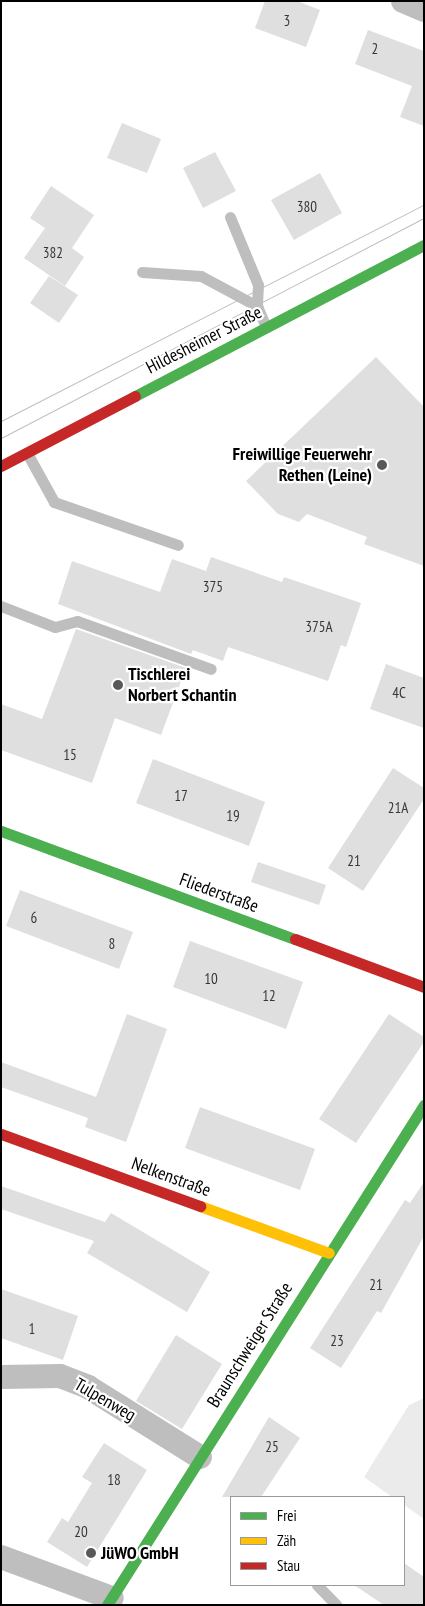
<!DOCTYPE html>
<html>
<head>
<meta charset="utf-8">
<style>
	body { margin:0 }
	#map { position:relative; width:425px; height:1606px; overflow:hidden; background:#fff; font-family:"PT Sans Narrow",sans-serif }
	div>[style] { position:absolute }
	.green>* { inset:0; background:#ebebeb }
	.building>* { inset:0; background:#dfdfdf }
	.lane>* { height:11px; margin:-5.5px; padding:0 5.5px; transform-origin:5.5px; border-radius:5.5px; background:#bebebe }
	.street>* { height:24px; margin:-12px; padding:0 12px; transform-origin:12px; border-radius:12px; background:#bebebe }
	.fast>* { height:11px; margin:-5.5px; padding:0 5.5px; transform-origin:5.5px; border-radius:5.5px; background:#4caf50 }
	.slow>* { height:11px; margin:-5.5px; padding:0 5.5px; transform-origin:5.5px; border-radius:5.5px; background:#ffc107 }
	.jam>* { height:11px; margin:-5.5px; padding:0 5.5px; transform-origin:5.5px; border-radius:5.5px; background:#c62828 }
	.tram>* { height:1px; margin:-0.5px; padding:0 0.5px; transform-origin:0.5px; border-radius:0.5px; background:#bebebe }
	.dots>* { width:14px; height:14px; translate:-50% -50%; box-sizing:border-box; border:2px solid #fff; border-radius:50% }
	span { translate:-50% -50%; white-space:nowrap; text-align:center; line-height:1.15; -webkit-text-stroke:4.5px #fff; paint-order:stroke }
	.number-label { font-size:15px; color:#383838 }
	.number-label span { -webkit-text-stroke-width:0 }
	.street-label { font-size:18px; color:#000 }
	.poi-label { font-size:18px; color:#000; font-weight:700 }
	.right { translate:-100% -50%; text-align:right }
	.left { translate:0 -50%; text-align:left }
	.frame { position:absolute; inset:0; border:2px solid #000; pointer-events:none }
	.legend { position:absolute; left:230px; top:1496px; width:175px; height:90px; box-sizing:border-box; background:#fff; border:1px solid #999; margin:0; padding:6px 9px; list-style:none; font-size:15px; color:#000 }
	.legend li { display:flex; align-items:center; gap:10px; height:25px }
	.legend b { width:25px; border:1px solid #999 }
</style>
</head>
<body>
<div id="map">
	<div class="green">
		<div style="clip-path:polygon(424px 1398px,424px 1519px,404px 1505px,404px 1497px,392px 1497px,364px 1477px,409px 1405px)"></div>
	</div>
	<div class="building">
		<div style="clip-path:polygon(265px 1px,297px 1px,320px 10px,306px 47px,255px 28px)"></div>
		<div style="clip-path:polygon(368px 30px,424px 51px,424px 126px,400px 117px,412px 86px,355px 64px)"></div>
		<div style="clip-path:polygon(122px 123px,161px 139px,147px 173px,107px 158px)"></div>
		<div style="clip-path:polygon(215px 152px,236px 191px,203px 208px,183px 168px)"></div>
		<div style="clip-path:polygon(320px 173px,342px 213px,294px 240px,271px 200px)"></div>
		<div style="clip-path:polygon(51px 186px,94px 215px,72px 248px,84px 257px,65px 286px,24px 258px,45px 228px,30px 218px)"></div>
		<div style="clip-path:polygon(49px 276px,78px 295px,59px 323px,30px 303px)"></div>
		<div style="clip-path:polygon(376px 357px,424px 407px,424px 566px,364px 544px,367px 537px,307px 514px,299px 522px,278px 514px,246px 481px)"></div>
		<div style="clip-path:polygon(211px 557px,282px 582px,284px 577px,361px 603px,346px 647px,341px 645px,328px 681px,228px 647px,223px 661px,193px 650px,191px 654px,58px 604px,72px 561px,160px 592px,172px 559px,206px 571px)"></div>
		<div style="clip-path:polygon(76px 629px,186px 668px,161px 735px,115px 718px,92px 783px,1px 750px,1px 704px,42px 719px)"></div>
		<div style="clip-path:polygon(386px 664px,424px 678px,424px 728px,370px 709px)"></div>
		<div style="clip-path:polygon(153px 759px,265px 802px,249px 846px,136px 803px)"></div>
		<div style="clip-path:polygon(393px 768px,424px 788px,424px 799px,363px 891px,328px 868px)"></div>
		<div style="clip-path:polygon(258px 862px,326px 885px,319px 905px,251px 882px)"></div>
		<div style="clip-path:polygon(20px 890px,133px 932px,119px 969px,6px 926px)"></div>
		<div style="clip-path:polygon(190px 941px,303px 982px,286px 1029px,173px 987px)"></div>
		<div style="clip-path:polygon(127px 1014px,167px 1029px,126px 1142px,85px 1127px,88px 1118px,1px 1087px,1px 1062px,96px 1097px)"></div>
		<div style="clip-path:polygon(389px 1014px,424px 1037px,424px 1042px,356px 1143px,319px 1119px)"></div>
		<div style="clip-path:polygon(200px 1107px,315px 1149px,300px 1190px,185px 1148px)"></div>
		<div style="clip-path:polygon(424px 1182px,424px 1236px,381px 1313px,377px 1311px,341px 1368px,310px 1348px,405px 1200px,410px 1203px)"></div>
		<div style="clip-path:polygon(1px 1186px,105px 1222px,111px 1213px,210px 1272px,187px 1312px,87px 1253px,94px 1241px,1px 1209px)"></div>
		<div style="clip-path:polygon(1px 1289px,78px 1316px,63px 1360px,1px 1338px)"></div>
		<div style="clip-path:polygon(176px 1335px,222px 1364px,182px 1429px,136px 1401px)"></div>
		<div style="clip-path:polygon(269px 1417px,300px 1438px,261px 1497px,222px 1497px)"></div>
		<div style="clip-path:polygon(104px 1443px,147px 1470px,87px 1567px,47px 1542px,62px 1518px,68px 1522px,92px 1483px,82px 1477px)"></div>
		<div style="clip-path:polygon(404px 1563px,424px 1577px,424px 1605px,384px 1605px,354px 1585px,404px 1585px)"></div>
	</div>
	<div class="lane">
		<div style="left:230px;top:217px;width:74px;rotate:67.6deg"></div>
		<div style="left:258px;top:285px;width:21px;rotate:93deg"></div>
		<div style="left:257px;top:306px;width:23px;rotate:67deg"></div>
		<div style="left:142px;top:272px;width:59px;rotate:3.9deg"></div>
		<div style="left:201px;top:276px;width:64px;rotate:28.2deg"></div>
		<div style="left:27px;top:453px;width:56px;rotate:61.1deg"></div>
		<div style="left:54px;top:502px;width:131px;rotate:19.1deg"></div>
		<div style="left:1px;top:606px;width:58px;rotate:21.3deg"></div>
		<div style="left:55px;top:627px;width:23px;rotate:-15deg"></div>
		<div style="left:77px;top:621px;width:142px;rotate:19.7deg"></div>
		<div style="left:317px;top:1585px;width:28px;rotate:46deg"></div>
	</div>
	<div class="street">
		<div style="left:403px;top:1px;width:23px;rotate:23deg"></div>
		<div style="left:1px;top:1377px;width:59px;rotate:-1deg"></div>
		<div style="left:60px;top:1376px;width:30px;rotate:21deg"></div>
		<div style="left:88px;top:1387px;width:132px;rotate:32deg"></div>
		<div style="left:1px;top:1557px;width:118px;rotate:20.3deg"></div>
	</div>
	<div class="fast">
		<div style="left:135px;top:396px;width:326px;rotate:-27.6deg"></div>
		<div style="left:1px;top:831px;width:313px;rotate:20.2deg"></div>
		<div style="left:107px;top:1605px;width:592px;rotate:-57.63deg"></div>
	</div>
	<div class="slow">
		<div style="left:200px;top:1206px;width:137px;rotate:20deg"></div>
	</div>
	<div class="jam">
		<div style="left:1px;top:466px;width:151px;rotate:-27.6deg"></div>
		<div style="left:295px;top:939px;width:138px;rotate:20.4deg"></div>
		<div style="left:1px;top:1134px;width:212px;rotate:19.9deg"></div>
	</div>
	<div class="tram">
		<div style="left:1px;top:421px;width:475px;rotate:-27.1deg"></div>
		<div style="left:1px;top:438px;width:477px;rotate:-27.5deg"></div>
	</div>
	<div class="dots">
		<div style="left:382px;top:465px;background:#595959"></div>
		<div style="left:118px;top:685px;background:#595959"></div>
		<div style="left:91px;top:1553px;background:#595959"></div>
	</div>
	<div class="number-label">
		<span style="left:287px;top:21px">3</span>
		<span style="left:375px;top:49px">2</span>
		<span style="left:307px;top:207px">380</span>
		<span style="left:53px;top:253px">382</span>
		<span style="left:213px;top:587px">375</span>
		<span style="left:319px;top:627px">375A</span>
		<span style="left:399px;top:693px">4C</span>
		<span style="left:70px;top:755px">15</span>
		<span style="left:181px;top:796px">17</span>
		<span style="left:398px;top:808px">21A</span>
		<span style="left:233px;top:816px">19</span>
		<span style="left:354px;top:861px">21</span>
		<span style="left:34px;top:918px">6</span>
		<span style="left:112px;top:944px">8</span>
		<span style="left:211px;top:979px">10</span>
		<span style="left:269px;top:996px">12</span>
		<span style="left:376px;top:1285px">21</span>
		<span style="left:32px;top:1329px">1</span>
		<span style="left:337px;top:1341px">23</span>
		<span style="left:272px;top:1447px">25</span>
		<span style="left:114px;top:1480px">18</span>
		<span style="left:81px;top:1532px">20</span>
	</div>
	<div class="street-label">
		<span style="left:204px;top:340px;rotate:-27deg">Hildesheimer Straße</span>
		<span style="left:219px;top:893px;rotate:20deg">Fliederstraße</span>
		<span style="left:171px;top:1177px;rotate:20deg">Nelkenstraße</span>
		<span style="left:250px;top:1345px;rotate:-58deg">Braunschweiger Straße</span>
		<span style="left:105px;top:1400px;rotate:30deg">Tulpenweg</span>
	</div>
	<div class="poi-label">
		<span class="right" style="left:372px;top:465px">Freiwillige Feuerwehr<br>Rethen (Leine)</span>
		<span class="left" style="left:128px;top:685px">Tischlerei<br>Norbert Schantin</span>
		<span class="left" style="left:101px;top:1553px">JüWO GmbH</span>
	</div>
	<div class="frame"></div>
	<ul class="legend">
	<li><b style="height:6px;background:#4caf50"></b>Frei</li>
	<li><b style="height:6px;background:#ffc107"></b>Zäh</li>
	<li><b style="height:6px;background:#c62828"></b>Stau</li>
	</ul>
</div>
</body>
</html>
